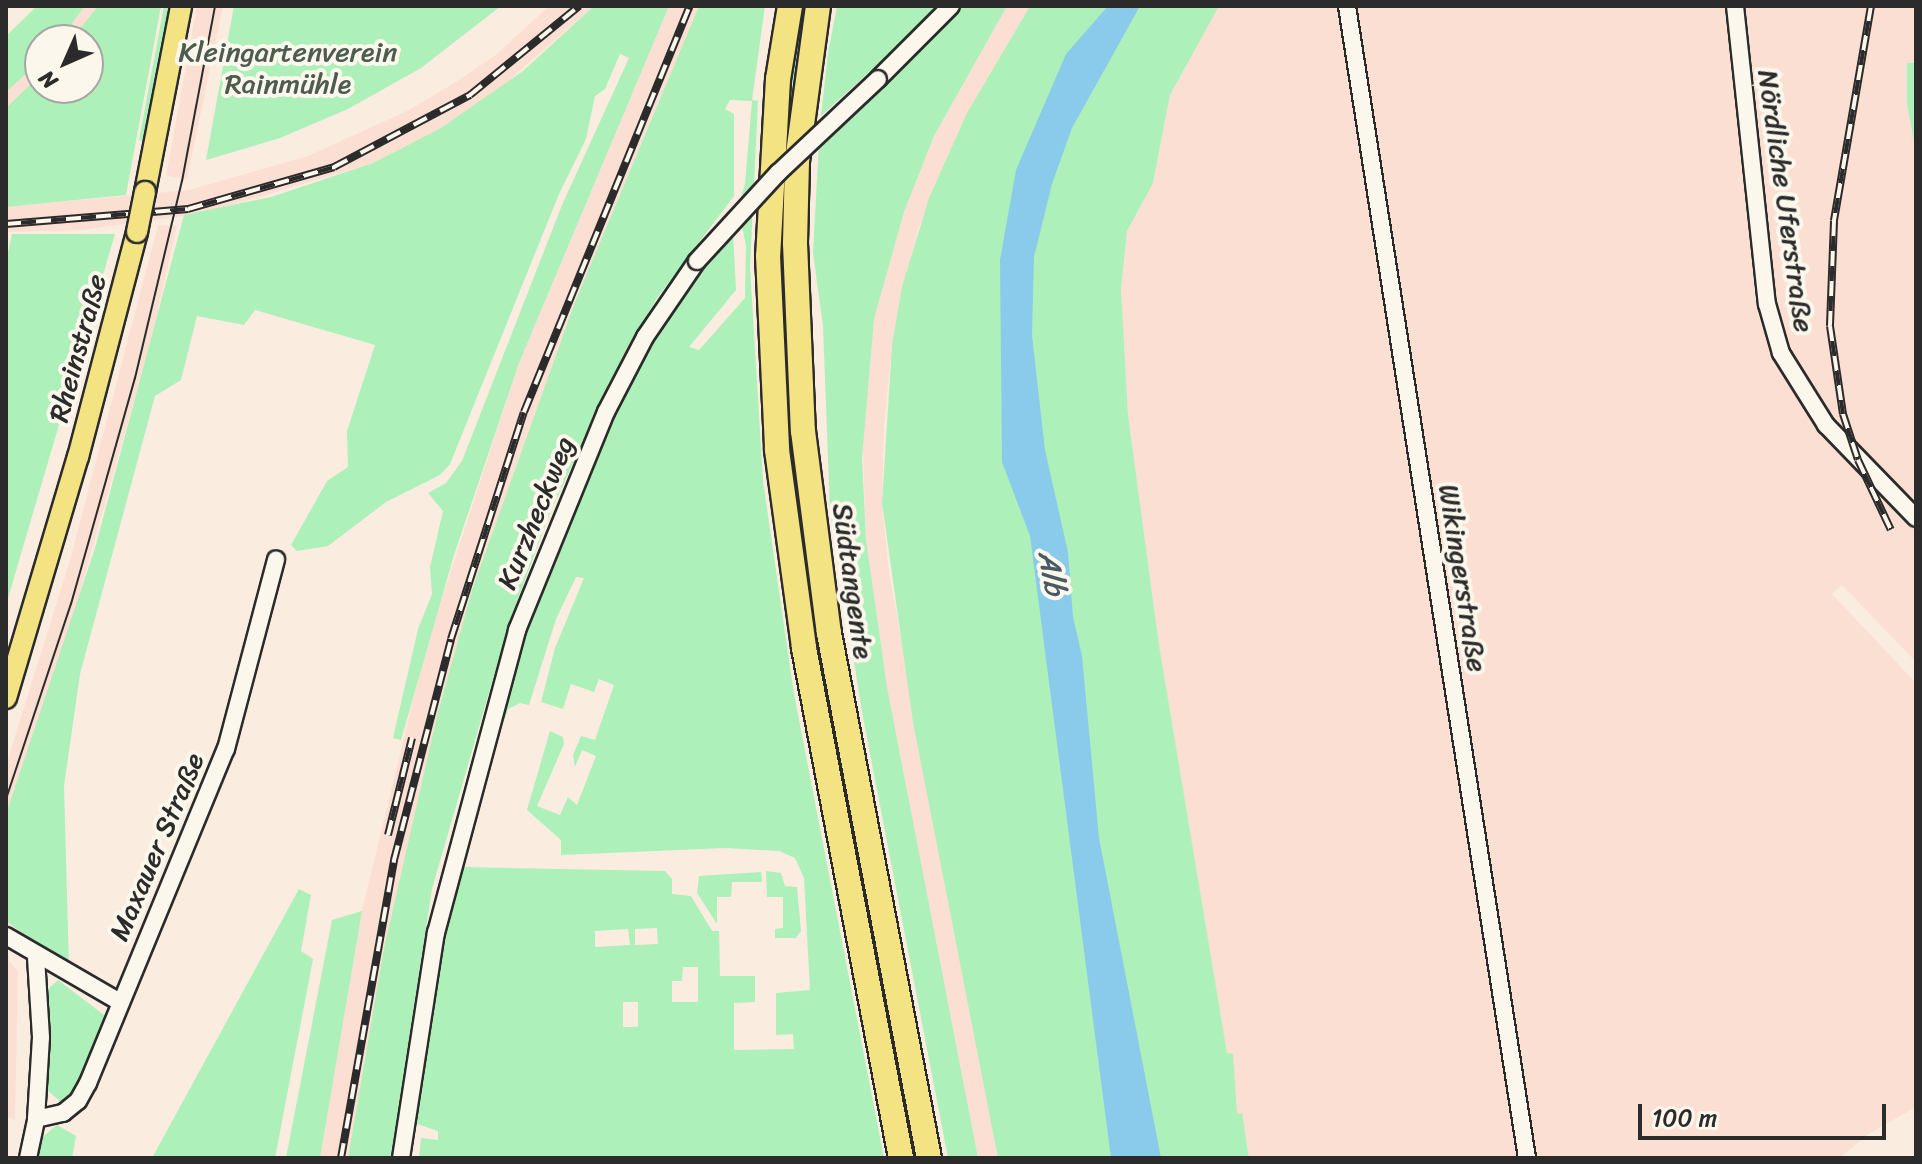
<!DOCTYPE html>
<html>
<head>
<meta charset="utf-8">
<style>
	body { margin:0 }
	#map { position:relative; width:1922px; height:1164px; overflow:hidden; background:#fbece0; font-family:Sriracha,sans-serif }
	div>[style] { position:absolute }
	.built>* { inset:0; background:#fbdfd2 }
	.green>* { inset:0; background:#adf0b9 }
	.water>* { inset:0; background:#8acbeb }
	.roads { filter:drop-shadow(2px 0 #2b2b2b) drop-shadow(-2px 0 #2b2b2b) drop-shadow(0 2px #2b2b2b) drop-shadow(0 -2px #2b2b2b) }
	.minor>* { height:16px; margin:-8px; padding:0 8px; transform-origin:8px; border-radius:8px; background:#fbf7ec }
	.major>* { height:20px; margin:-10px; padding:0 10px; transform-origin:10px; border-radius:10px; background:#f4e382 }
	.highway>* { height:24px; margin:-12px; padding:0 12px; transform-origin:12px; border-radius:12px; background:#f4e382 }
	.tram>* { height:2px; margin:-1px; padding:0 1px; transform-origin:1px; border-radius:1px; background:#2b2b2b }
	.rail>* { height:8px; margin-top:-4px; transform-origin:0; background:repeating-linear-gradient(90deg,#fbf7ec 0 15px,#2b2b2b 0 30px); box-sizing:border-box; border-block:2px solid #2b2b2b }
	.bridges { filter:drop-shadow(2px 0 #2b2b2b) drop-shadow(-2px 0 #2b2b2b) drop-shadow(0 2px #2b2b2b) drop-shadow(0 -2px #2b2b2b) }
	.minor-bridge>* { height:16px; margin:-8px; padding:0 8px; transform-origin:8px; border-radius:8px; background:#fbf7ec }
	.major-bridge>* { height:20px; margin:-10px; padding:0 10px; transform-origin:10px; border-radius:10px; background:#f4e382 }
	span { translate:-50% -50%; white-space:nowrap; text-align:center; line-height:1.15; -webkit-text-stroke:8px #fbf7ec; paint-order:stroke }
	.park-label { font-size:28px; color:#4c5c4e }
	.street-label { font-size:28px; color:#2b2b2b }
	.water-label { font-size:30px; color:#485b65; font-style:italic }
	.frame { position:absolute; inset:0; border:8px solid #2b2b2b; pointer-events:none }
	.north { position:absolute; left:24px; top:24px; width:80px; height:80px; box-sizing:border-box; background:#fbf7ec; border:2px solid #a8a59f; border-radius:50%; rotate:225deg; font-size:22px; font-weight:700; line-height:32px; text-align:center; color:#2b2b2b }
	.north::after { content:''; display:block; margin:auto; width:28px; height:36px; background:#2b2b2b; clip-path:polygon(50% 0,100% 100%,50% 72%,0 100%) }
	.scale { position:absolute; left:1638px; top:1104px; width:248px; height:36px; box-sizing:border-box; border:4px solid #2b2b2b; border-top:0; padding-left:10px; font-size:24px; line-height:28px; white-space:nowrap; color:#2b2b2b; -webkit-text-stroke:6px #fbf7ec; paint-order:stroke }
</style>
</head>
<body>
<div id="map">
	<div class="built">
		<div style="clip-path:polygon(85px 6px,98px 6px,71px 40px,59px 40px)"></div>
		<div style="clip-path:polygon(197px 6px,223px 6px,187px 179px,166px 176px)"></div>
		<div style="clip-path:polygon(549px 6px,594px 6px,500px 88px,441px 128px,373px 163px,205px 213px,82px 230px,6px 232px,6px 207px,189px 190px,308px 156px,407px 111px,456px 82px,497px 54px)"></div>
		<div style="clip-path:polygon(669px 6px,699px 6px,575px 302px,472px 590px,438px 712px,384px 948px,348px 1158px,320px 1158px,362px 911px,426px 647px,519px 363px)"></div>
		<div style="clip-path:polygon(1007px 6px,1030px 6px,967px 113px,918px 229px,892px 345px,884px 425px,882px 503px,889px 573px,998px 1158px,978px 1158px,887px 687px,866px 539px,862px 425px,874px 319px,904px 212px,934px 136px)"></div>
		<div style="clip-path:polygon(1219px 6px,1916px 6px,1916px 662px,1842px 585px,1832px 594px,1916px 683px,1916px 1107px,1870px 1133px,1839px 1158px,1249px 1158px,1242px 1114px,1237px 1114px,1233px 1054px,1227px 1054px,1159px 645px,1128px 415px,1121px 289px,1127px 231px,1153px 183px,1170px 95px)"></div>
		<div style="clip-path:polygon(40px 61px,40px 75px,6px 108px,6px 92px)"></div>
		<div style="clip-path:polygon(158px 225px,177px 226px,152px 336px,60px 663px,6px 814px,6px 765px,70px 560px)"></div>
		<div style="clip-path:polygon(6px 957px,18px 972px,15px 1120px,6px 1116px)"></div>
	</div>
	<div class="green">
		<div style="clip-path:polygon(37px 6px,85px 6px,59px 40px,40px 40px,40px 61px,6px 92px,6px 36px)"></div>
		<div style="clip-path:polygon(98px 6px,161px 6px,126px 195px,6px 207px,6px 108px,40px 75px,40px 88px,88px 88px,88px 40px,71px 40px)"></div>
		<div style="clip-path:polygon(164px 6px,169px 6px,143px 141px,139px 140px)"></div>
		<div style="clip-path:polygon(234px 6px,501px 6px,421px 68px,348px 109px,280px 138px,206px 160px)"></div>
		<div style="clip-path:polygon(594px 6px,669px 6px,519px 363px,454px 555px,401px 740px,393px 738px,418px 629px,432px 594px,430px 567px,443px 511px,428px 493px,446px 483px,462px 461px,562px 205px,629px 58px,620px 54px,605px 89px,595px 96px,586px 139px,559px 194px,450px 464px,440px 475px,386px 502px,328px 546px,297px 551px,291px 545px,327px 481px,348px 467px,347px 431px,375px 345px,255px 310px,244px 325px,197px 316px,181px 380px,155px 396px,80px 674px,64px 786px,69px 968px,6px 921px,6px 814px,95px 548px,184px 215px,271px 197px,373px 163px,441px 128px,523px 71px)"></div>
		<div style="clip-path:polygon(evenodd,699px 6px,765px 6px,752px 100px,758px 101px,750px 267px,763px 481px,794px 694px,884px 1158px,419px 1158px,421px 1138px,438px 1140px,438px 1131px,414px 1123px,433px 995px,456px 875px,464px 867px,665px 871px,672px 879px,672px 894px,691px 896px,712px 931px,719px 931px,720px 976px,755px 976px,755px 1002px,734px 1003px,734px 1050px,794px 1049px,793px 1034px,776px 1035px,776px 993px,810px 990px,804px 878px,795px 858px,779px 851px,726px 848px,561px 855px,561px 840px,527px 810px,550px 731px,563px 737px,564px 744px,537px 806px,560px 815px,568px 797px,577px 805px,596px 756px,582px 750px,575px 767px,573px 755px,581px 736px,595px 740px,614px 685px,599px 679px,594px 692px,571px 684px,563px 709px,541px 702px,555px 648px,584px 578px,576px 577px,556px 619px,529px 705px,520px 703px,508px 709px,482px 789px,530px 618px,612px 416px,640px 359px,702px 265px,733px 233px,736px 290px,689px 347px,699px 350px,745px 298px,746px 246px,738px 207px,745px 184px,752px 101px,730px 100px,725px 109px,734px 114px,734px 196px,657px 298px,618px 367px,550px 513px,510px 620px,432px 889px,391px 1158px,348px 1158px,384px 948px,438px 712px,472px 590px,575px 302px,699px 6px,657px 928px,658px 944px,635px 945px,635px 929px,657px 928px,699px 6px,628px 929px,630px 945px,595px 947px,595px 931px,628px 929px,699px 6px,683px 967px,698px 967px,698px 1002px,672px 1002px,672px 981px,682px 981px,683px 967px,699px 6px,623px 1002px,638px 1002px,638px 1027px,623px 1027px,623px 1002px)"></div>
		<div style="clip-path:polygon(801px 6px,807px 6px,787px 170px,789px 394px,802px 514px,919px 1158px,912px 1158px,819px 662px,788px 427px,780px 241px,786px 110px)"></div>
		<div style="clip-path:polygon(837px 6px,941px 6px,821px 116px,828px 53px)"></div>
		<div style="clip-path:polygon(962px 6px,1007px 6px,934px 136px,904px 212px,874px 319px,862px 458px,866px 539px,887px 687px,978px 1158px,948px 1158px,862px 712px,830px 511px,823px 326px,813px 253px,819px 142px)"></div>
		<div style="clip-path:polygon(1030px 6px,1219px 6px,1170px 95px,1153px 183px,1127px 231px,1121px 289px,1128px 415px,1159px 645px,1227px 1053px,1233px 1054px,1237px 1114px,1242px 1113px,1249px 1158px,998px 1158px,913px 722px,882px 503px,892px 345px,902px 287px,929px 198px,967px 113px)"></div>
		<div style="clip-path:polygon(1907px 63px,1916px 63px,1916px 152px,1907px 104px)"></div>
		<div style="clip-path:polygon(12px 234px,115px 234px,6px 605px,6px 261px)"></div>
		<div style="clip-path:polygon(766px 871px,781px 873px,785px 886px,797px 887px,801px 931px,796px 938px,775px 938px,775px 929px,783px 928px,783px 897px,767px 897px)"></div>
		<div style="clip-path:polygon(761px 872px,762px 882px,732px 882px,731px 897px,717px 897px,717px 924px,697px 893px,699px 876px)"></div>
		<div style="clip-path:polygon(299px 889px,311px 895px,301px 951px,313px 959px,275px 1158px,152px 1158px)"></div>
		<div style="clip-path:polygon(362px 911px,320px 1158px,286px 1158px,332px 920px)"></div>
		<div style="clip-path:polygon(58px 980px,108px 1018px,77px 1090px,63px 1104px,47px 1090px,48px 989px)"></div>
		<div style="clip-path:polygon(57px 1125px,76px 1136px,72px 1158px,38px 1158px,40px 1139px)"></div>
	</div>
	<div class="water">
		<div style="clip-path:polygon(1108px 6px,1140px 6px,1072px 128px,1052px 184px,1034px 257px,1032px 335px,1045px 450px,1068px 552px,1073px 617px,1082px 656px,1099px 838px,1161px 1158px,1111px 1158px,1030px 536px,1002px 462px,1000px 260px,1016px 170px,1066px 54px)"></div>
	</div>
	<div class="roads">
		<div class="minor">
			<div style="left:1347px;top:6px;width:1166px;rotate:81.12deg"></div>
			<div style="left:1735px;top:6px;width:300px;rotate:83.9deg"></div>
			<div style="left:1767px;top:304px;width:51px;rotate:74.1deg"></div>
			<div style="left:1781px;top:353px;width:85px;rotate:58deg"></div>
			<div style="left:1826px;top:425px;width:129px;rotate:45.9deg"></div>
			<div style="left:878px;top:79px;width:103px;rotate:-45deg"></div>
			<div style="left:6px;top:936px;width:132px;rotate:30.1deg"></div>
			<div style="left:36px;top:1119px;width:28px;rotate:-13deg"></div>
			<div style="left:63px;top:1113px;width:19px;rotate:-39deg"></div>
			<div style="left:78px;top:1101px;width:21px;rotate:-61deg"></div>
			<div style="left:88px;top:1083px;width:361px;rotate:-67.6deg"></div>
			<div style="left:226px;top:749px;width:196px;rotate:-75.2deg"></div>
			<div style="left:28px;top:1158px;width:40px;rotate:-78deg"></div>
			<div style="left:36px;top:1119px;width:82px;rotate:-86.5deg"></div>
			<div style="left:41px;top:1037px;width:80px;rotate:-93.6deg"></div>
			<div style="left:401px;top:1158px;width:228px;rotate:-81.2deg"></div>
			<div style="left:436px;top:933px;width:314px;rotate:-75deg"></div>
			<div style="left:517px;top:630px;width:235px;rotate:-67.8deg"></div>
			<div style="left:606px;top:412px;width:85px;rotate:-62.5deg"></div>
			<div style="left:645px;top:337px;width:92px;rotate:-55.6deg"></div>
		</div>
		<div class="major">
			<div style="left:145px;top:192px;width:189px;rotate:-79deg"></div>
			<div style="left:6px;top:698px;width:252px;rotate:-73.4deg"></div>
			<div style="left:78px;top:457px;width:233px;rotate:-75.3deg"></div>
		</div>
		<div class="highway">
			<div style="left:790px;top:6px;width:74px;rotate:99.3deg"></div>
			<div style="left:778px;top:79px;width:177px;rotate:93.2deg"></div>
			<div style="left:768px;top:256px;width:194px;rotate:87.3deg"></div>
			<div style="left:777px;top:450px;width:200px;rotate:82.2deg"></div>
			<div style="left:804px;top:648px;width:519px;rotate:79.23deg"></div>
			<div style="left:818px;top:6px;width:156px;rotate:97.7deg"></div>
			<div style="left:797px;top:161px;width:82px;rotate:91.4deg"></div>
			<div style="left:795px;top:243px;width:188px;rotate:87.6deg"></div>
			<div style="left:803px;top:431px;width:204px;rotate:82.7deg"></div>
			<div style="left:829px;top:633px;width:534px;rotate:79.22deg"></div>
		</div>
	</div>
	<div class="tram">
		<div style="left:6px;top:799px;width:206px;rotate:-71.6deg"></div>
		<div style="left:71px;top:604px;width:235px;rotate:-74.2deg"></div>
		<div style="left:135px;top:378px;width:203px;rotate:-76.6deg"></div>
		<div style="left:182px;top:181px;width:178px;rotate:-79.3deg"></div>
	</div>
	<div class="rail">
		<div style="left:1871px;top:6px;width:218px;rotate:99.8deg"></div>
		<div style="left:1834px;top:221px;width:105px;rotate:92.2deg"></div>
		<div style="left:1830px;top:326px;width:89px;rotate:81.6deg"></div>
		<div style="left:1843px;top:414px;width:48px;rotate:71.9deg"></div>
		<div style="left:1858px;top:460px;width:77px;rotate:64.8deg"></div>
		<div style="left:6px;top:224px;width:183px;rotate:-4.7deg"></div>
		<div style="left:188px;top:209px;width:152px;rotate:-16deg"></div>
		<div style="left:334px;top:167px;width:154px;rotate:-27.9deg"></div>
		<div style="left:470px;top:95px;width:141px;rotate:-39.2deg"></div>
		<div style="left:388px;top:835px;width:100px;rotate:-76.1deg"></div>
		<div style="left:341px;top:1158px;width:303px;rotate:-79.9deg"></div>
		<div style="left:394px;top:860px;width:228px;rotate:-75.5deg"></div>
		<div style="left:451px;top:639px;width:238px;rotate:-72.2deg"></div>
		<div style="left:524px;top:412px;width:439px;rotate:-67.8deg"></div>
	</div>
	<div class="bridges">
		<div class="minor-bridge">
			<div style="left:697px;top:261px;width:120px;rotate:-47.4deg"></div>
			<div style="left:778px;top:173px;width:137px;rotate:-43.2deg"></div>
		</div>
		<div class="major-bridge">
			<div style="left:137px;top:232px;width:41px;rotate:-78.7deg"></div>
		</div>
	</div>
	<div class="park-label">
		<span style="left:288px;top:68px">Kleingartenverein<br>Rainmühle</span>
	</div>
	<div class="street-label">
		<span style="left:1786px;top:201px;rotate:82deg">Nördliche Uferstraße</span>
		<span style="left:78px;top:348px;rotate:-75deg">Rheinstraße</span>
		<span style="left:536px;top:513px;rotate:-68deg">Kurzheckweg</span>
		<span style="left:1463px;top:578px;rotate:81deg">Wikingerstraße</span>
		<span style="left:853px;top:581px;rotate:82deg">Südtangente</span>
		<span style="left:157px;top:847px;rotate:-67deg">Maxauer Straße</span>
	</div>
	<div class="water-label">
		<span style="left:1052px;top:573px;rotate:80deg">Alb</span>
	</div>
	<div class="frame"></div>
	<div class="north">N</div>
	<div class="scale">100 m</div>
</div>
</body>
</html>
